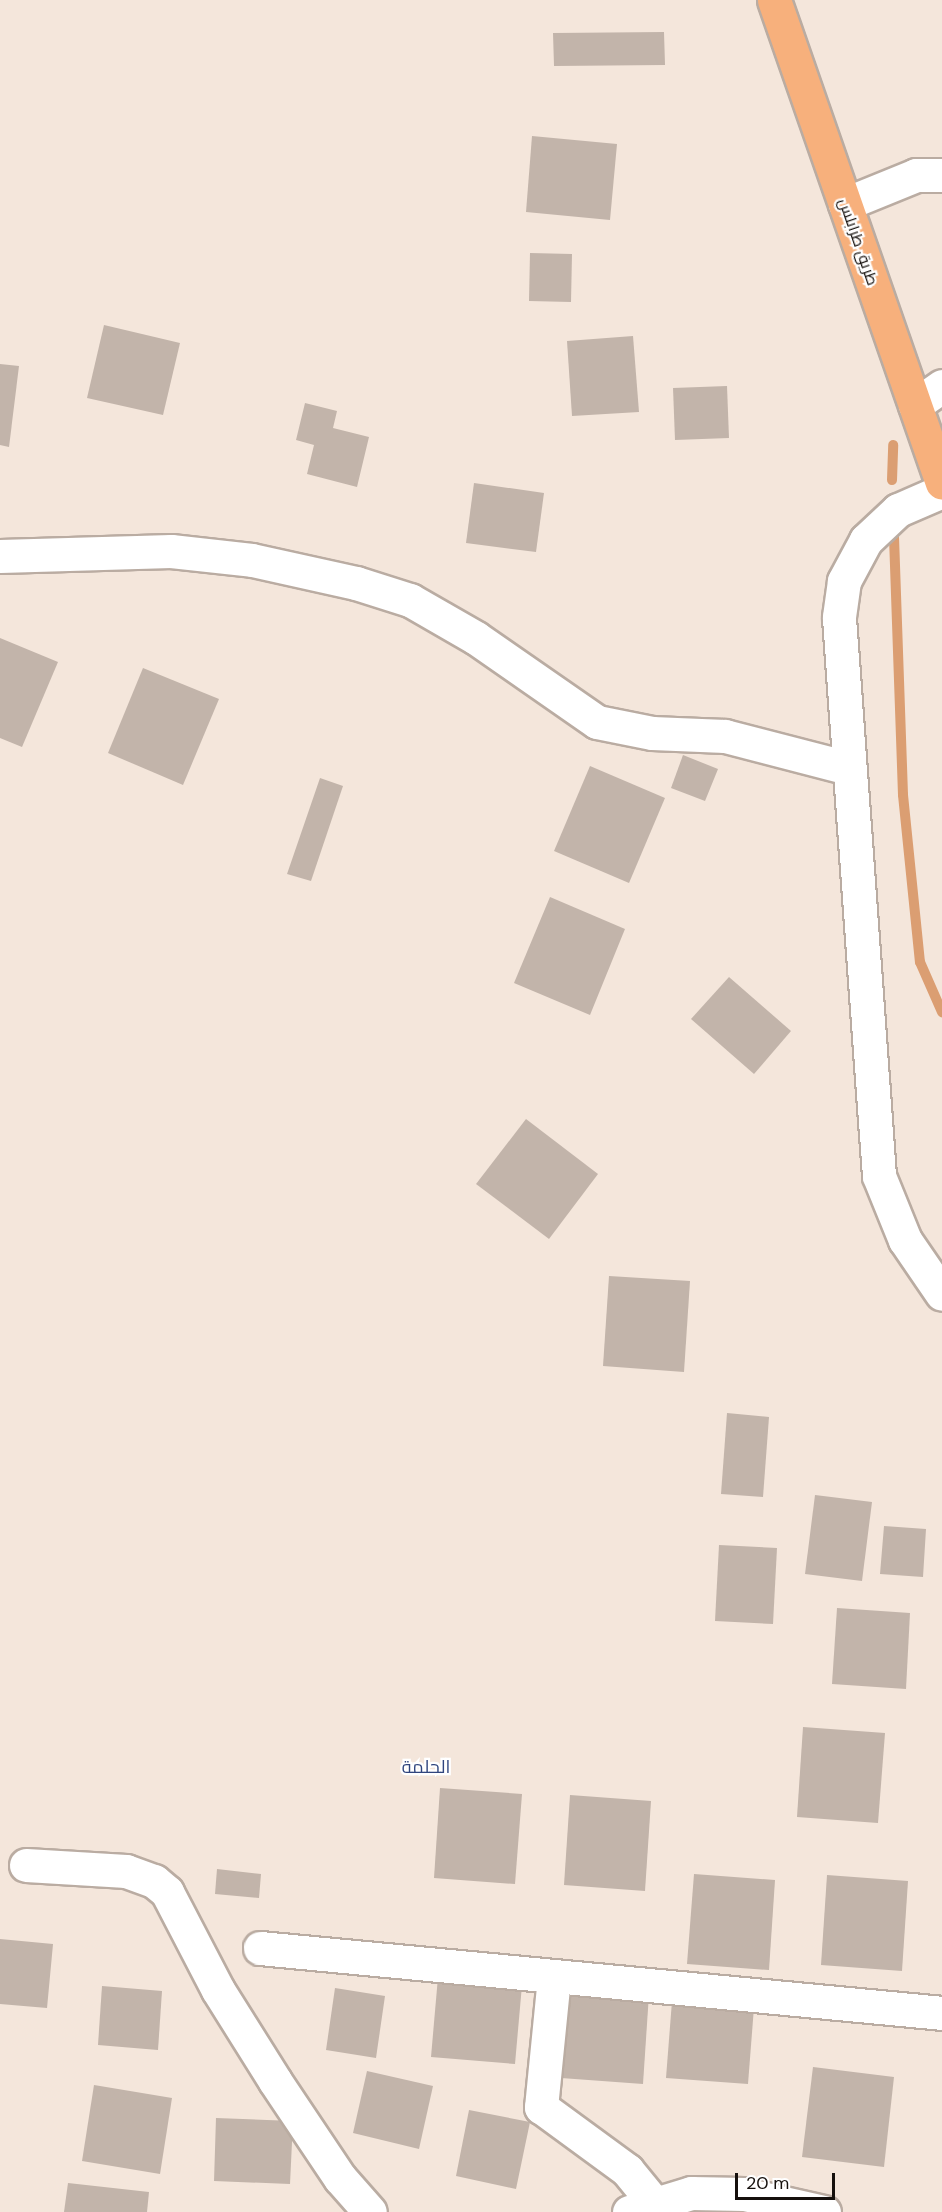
<!DOCTYPE html>
<html>
<head>
<meta charset="utf-8">
<style>
	body { margin:0 }
	#map { position:relative; width:942px; height:2212px; overflow:hidden; background:#f4e6db; font-family:"DM Sans",Cairo,sans-serif }
	div>[style] { position:absolute }
	.stream>* { height:10px; margin:-5px; padding:0 5px; transform-origin:5px; border-radius:5px; background:#db9e72 }
	.building>* { inset:0; background:#c2b4aa }
	.roads { filter:drop-shadow(2px 0 #baaca2) drop-shadow(-2px 0 #baaca2) drop-shadow(0 2px #baaca2) drop-shadow(0 -2px #baaca2) }
	.minor>* { height:33px; margin:-16.5px; padding:0 16.5px; transform-origin:16.5px; border-radius:16.5px; background:#fff }
	.highway>* { height:33px; margin:-16.5px; padding:0 16.5px; transform-origin:16.5px; border-radius:16.5px; background:#f7b07c }
	span { translate:-50% -50%; white-space:nowrap; text-align:center; line-height:1.15; -webkit-text-stroke:4.5px #fff; paint-order:stroke }
	.street-label { font-size:16px; color:#15100d }
	.neighbourhood-label { font-size:18px; color:#30457e }
	.scale { position:absolute; left:735px; top:2173px; width:100px; height:27px; box-sizing:border-box; border:3px solid #15100d; border-top:0; padding-left:8px; font-size:18px; line-height:21px; white-space:nowrap; color:#15100d; -webkit-text-stroke:4px #fff; paint-order:stroke }
</style>
</head>
<body>
<div id="map">
	<div class="stream">
		<div style="left:892px;top:480px;width:35px;rotate:-88deg"></div>
		<div style="left:894px;top:537px;width:258px;rotate:88deg"></div>
		<div style="left:903px;top:795px;width:168px;rotate:84.2deg"></div>
		<div style="left:920px;top:962px;width:55px;rotate:66.3deg"></div>
	</div>
	<div class="building">
		<div style="clip-path:polygon(664px 32px,665px 65px,554px 66px,553px 33px)"></div>
		<div style="clip-path:polygon(532px 136px,617px 144px,610px 220px,526px 212px)"></div>
		<div style="clip-path:polygon(530px 253px,572px 254px,571px 302px,529px 301px)"></div>
		<div style="clip-path:polygon(104px 325px,180px 343px,163px 415px,87px 398px)"></div>
		<div style="clip-path:polygon(633px 336px,639px 412px,572px 416px,567px 341px)"></div>
		<div style="clip-path:polygon(0 364px,19px 366px,9px 447px,0 445px)"></div>
		<div style="clip-path:polygon(727px 386px,729px 438px,675px 440px,673px 388px)"></div>
		<div style="clip-path:polygon(305px 403px,337px 411px,333px 428px,369px 437px,357px 487px,307px 474px,314px 445px,296px 440px)"></div>
		<div style="clip-path:polygon(474px 483px,544px 493px,536px 552px,466px 543px)"></div>
		<div style="clip-path:polygon(0 638px,58px 662px,22px 747px,0 738px)"></div>
		<div style="clip-path:polygon(143px 668px,219px 699px,183px 785px,108px 753px)"></div>
		<div style="clip-path:polygon(683px 755px,718px 769px,705px 801px,671px 788px)"></div>
		<div style="clip-path:polygon(590px 766px,665px 798px,629px 883px,554px 851px)"></div>
		<div style="clip-path:polygon(320px 778px,343px 786px,311px 881px,287px 874px)"></div>
		<div style="clip-path:polygon(550px 897px,625px 929px,590px 1015px,514px 983px)"></div>
		<div style="clip-path:polygon(729px 977px,791px 1031px,754px 1074px,691px 1019px)"></div>
		<div style="clip-path:polygon(526px 1119px,598px 1174px,549px 1239px,476px 1184px)"></div>
		<div style="clip-path:polygon(609px 1276px,690px 1281px,684px 1372px,603px 1366px)"></div>
		<div style="clip-path:polygon(727px 1413px,769px 1417px,763px 1497px,721px 1494px)"></div>
		<div style="clip-path:polygon(815px 1495px,872px 1502px,862px 1581px,805px 1574px)"></div>
		<div style="clip-path:polygon(884px 1526px,926px 1529px,923px 1577px,880px 1574px)"></div>
		<div style="clip-path:polygon(719px 1545px,777px 1548px,773px 1624px,715px 1621px)"></div>
		<div style="clip-path:polygon(837px 1608px,910px 1613px,906px 1689px,832px 1684px)"></div>
		<div style="clip-path:polygon(803px 1727px,885px 1733px,878px 1823px,797px 1817px)"></div>
		<div style="clip-path:polygon(440px 1788px,522px 1794px,515px 1884px,434px 1878px)"></div>
		<div style="clip-path:polygon(570px 1795px,651px 1801px,645px 1891px,564px 1885px)"></div>
		<div style="clip-path:polygon(217px 1869px,261px 1874px,259px 1898px,215px 1894px)"></div>
		<div style="clip-path:polygon(694px 1874px,775px 1880px,769px 1970px,687px 1964px)"></div>
		<div style="clip-path:polygon(827px 1875px,908px 1881px,902px 1971px,821px 1965px)"></div>
		<div style="clip-path:polygon(0 1939px,53px 1944px,47px 2008px,0 2004px)"></div>
		<div style="clip-path:polygon(438px 1977px,522px 1985px,515px 2064px,431px 2057px)"></div>
		<div style="clip-path:polygon(102px 1986px,162px 1991px,158px 2050px,98px 2045px)"></div>
		<div style="clip-path:polygon(335px 1988px,385px 1996px,376px 2058px,326px 2050px)"></div>
		<div style="clip-path:polygon(568px 1988px,649px 1994px,643px 2084px,561px 2078px)"></div>
		<div style="clip-path:polygon(672px 2001px,754px 2007px,748px 2084px,666px 2078px)"></div>
		<div style="clip-path:polygon(813px 2067px,894px 2077px,884px 2167px,802px 2157px)"></div>
		<div style="clip-path:polygon(367px 2071px,433px 2086px,419px 2149px,353px 2133px)"></div>
		<div style="clip-path:polygon(94px 2085px,172px 2098px,160px 2174px,82px 2161px)"></div>
		<div style="clip-path:polygon(469px 2110px,530px 2122px,516px 2189px,456px 2176px)"></div>
		<div style="clip-path:polygon(216px 2118px,293px 2121px,290px 2184px,214px 2181px)"></div>
		<div style="clip-path:polygon(68px 2183px,149px 2192px,147px 2212px,64px 2212px)"></div>
	</div>
	<div class="roads">
		<div class="minor">
			<div style="left:845px;top:204px;width:77px;rotate:-22.2deg"></div>
			<div style="left:916px;top:175px;width:26px"></div>
			<div style="left:915px;top:405px;width:33px;rotate:-35deg"></div>
			<div style="left:942px;top:491px;width:48px;rotate:156.6deg"></div>
			<div style="left:898px;top:510px;width:44px;rotate:136.8deg"></div>
			<div style="left:866px;top:540px;width:47px;rotate:118.2deg"></div>
			<div style="left:844px;top:581px;width:37px;rotate:98deg"></div>
			<div style="left:839px;top:618px;width:559px;rotate:85.9deg"></div>
			<div style="left:879px;top:1176px;width:69px;rotate:67.9deg"></div>
			<div style="left:905px;top:1240px;width:65px;rotate:55.6deg"></div>
			<div style="left:0;top:556px;width:171px;rotate:-1.7deg"></div>
			<div style="left:171px;top:551px;width:81px;rotate:6.3deg"></div>
			<div style="left:252px;top:560px;width:107px;rotate:12.5deg"></div>
			<div style="left:356px;top:583px;width:57px;rotate:17.5deg"></div>
			<div style="left:410px;top:600px;width:76px;rotate:29.9deg"></div>
			<div style="left:476px;top:638px;width:147px;rotate:34.8deg"></div>
			<div style="left:597px;top:722px;width:56px;rotate:11.3deg"></div>
			<div style="left:652px;top:733px;width:73px;rotate:2.4deg"></div>
			<div style="left:725px;top:736px;width:128px;rotate:14.5deg"></div>
			<div style="left:26px;top:1865px;width:100px;rotate:3.4deg"></div>
			<div style="left:126px;top:1871px;width:30px;rotate:20deg"></div>
			<div style="left:154px;top:1881px;width:17px;rotate:40deg"></div>
			<div style="left:167px;top:1892px;width:110px;rotate:62.5deg"></div>
			<div style="left:218px;top:1990px;width:107px;rotate:57.9deg"></div>
			<div style="left:275px;top:2081px;width:117px;rotate:56.2deg"></div>
			<div style="left:340px;top:2178px;width:45px;rotate:48.6deg"></div>
			<div style="left:260px;top:1948px;width:685px;rotate:5.44deg"></div>
			<div style="left:554px;top:1977px;width:131px;rotate:95.7deg"></div>
			<div style="left:541px;top:2107px;width:107px;rotate:36.2deg"></div>
			<div style="left:627px;top:2170px;width:43px;rotate:50.7deg"></div>
			<div style="left:629px;top:2212px;width:65px;rotate:-17deg"></div>
			<div style="left:691px;top:2193px;width:53px;rotate:1.1deg"></div>
			<div style="left:744px;top:2194px;width:82px;rotate:12.7deg"></div>
		</div>
		<div class="highway">
			<div style="left:774px;top:0;width:511px;rotate:70.82deg"></div>
		</div>
	</div>
	<div class="street-label">
		<span style="left:858px;top:242px;rotate:71deg">طريق طرابلس</span>
	</div>
	<div class="neighbourhood-label">
		<span style="left:426px;top:1767px">الحلمة</span>
	</div>
	<div class="scale">20 m</div>
</div>
</body>
</html>
